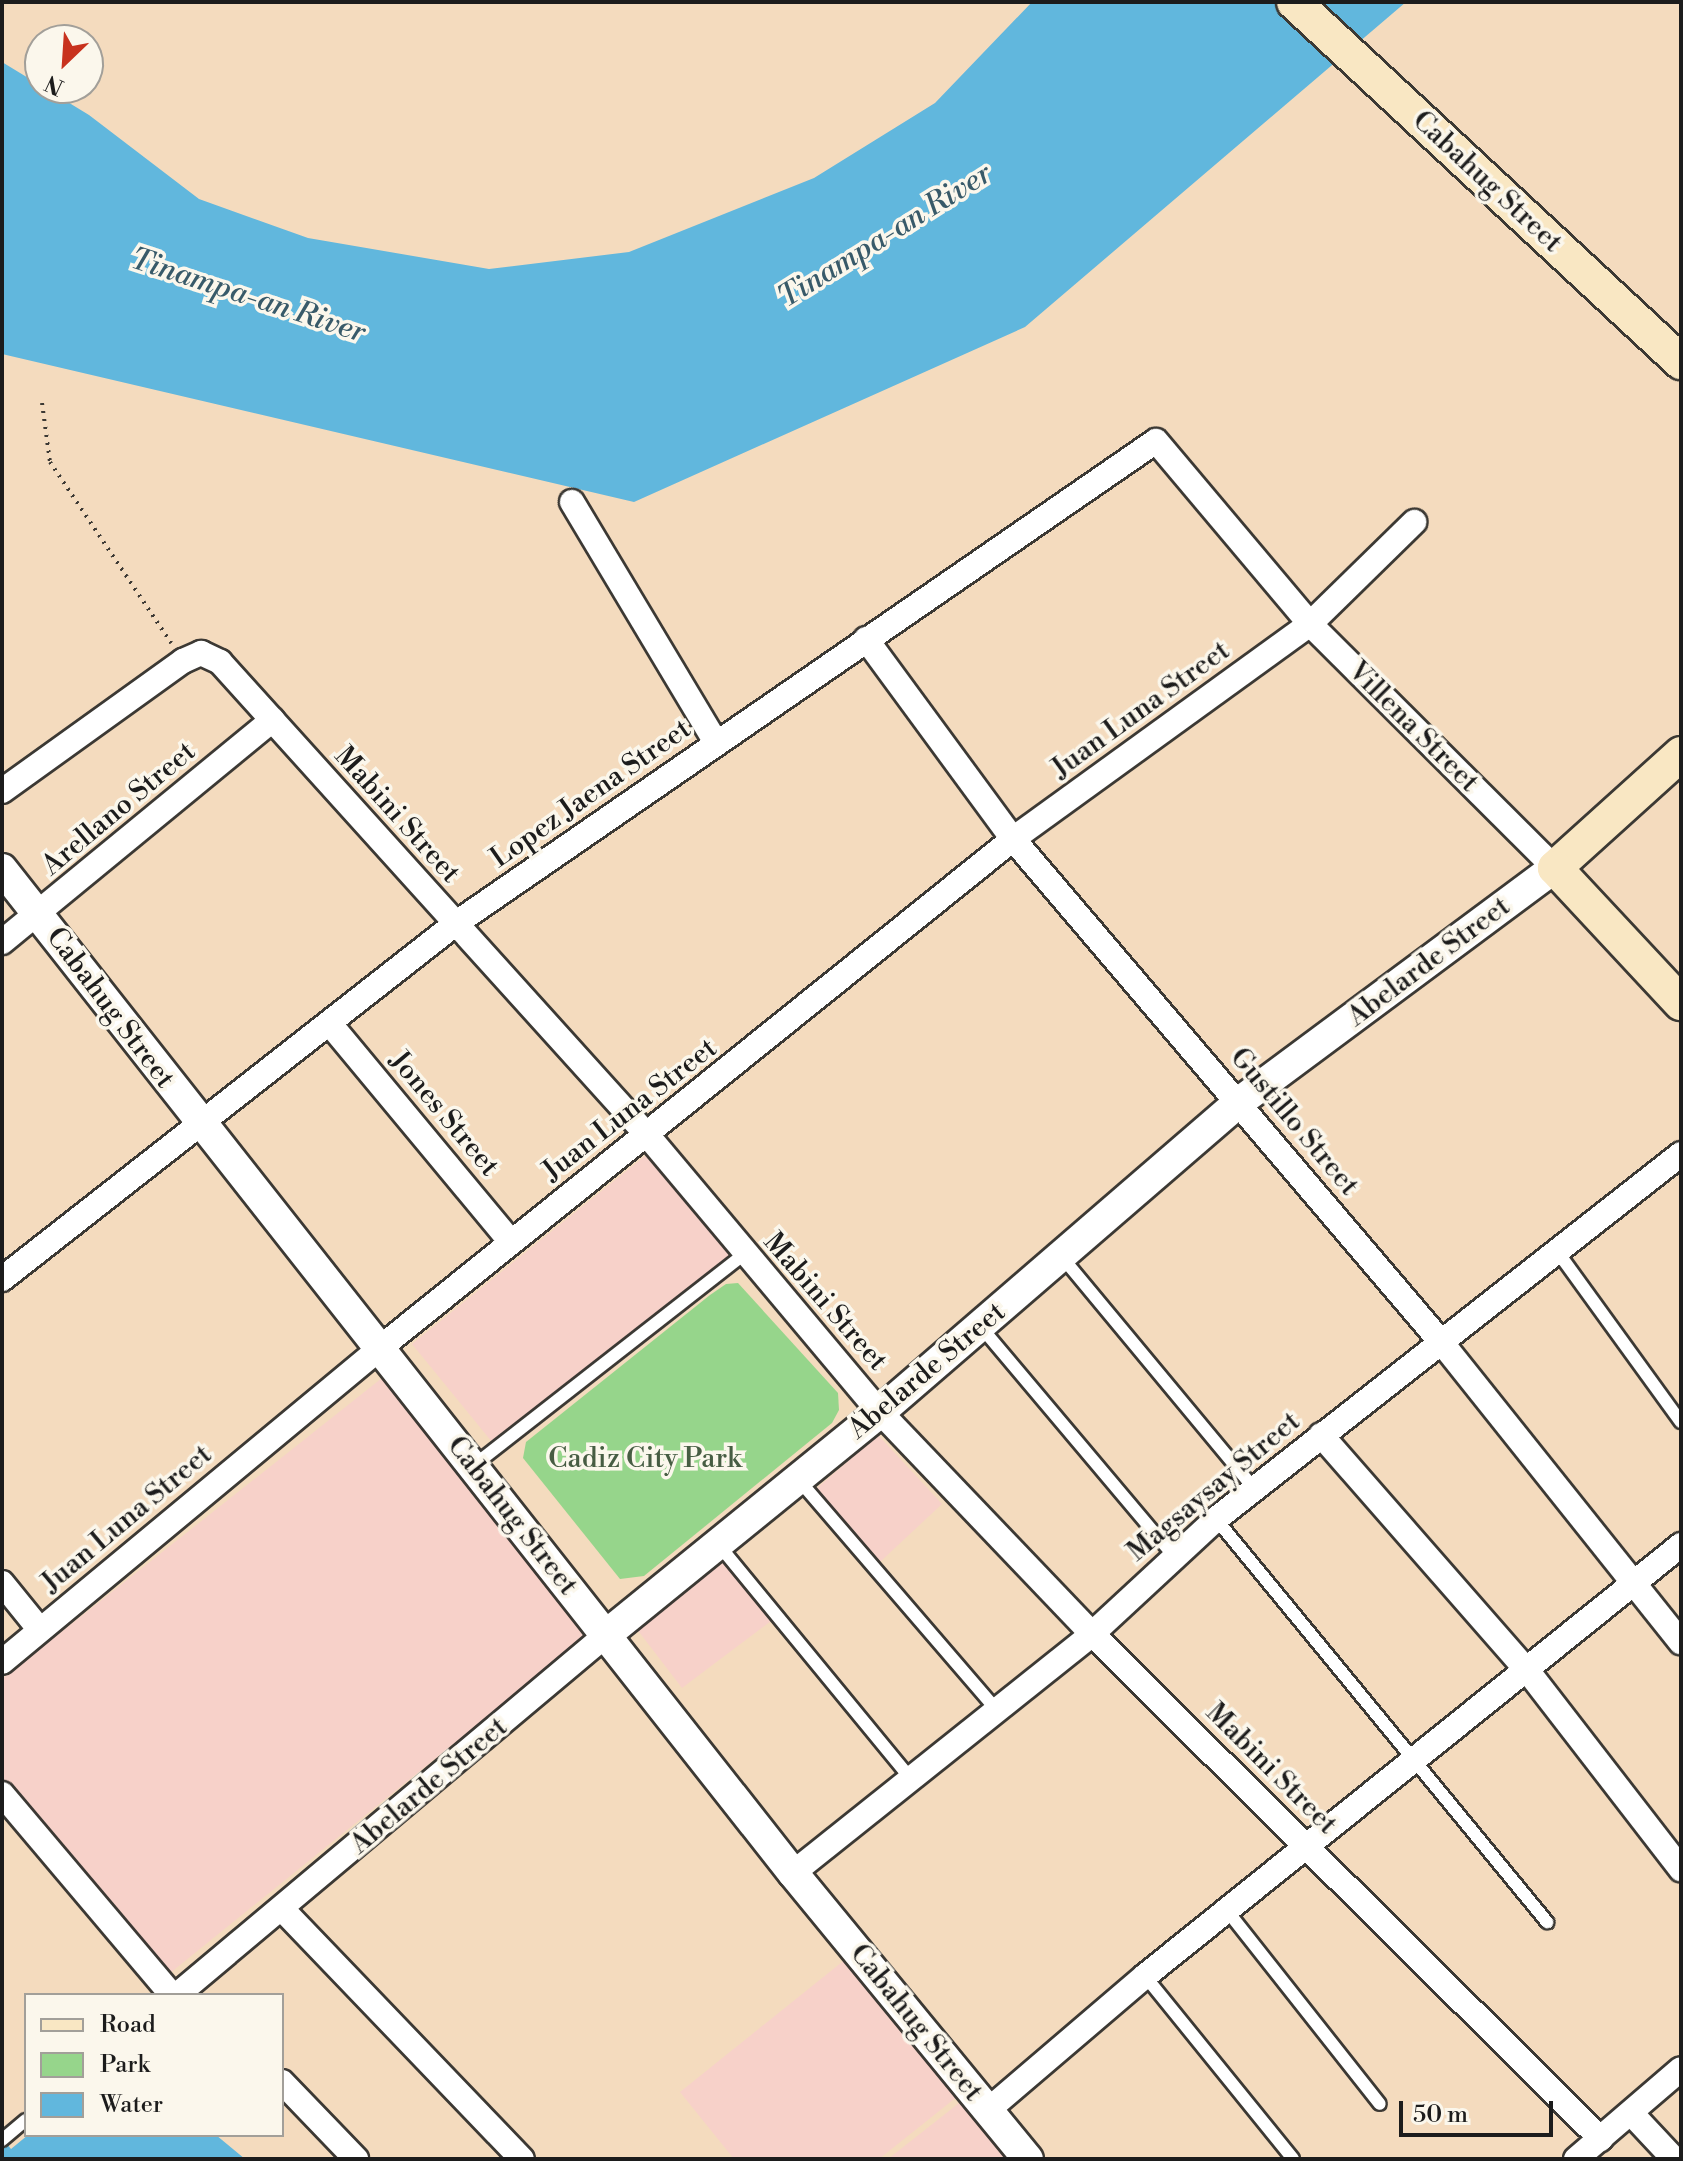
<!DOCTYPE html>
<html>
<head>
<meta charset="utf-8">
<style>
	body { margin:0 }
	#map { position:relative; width:1683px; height:2161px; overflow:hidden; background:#f4dbbe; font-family:"Libre Bodoni",serif }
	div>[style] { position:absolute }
	.built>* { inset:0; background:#f7d1c9 }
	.green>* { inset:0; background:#96d58b }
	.water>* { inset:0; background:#61b7dd }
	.path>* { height:4px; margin-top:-2px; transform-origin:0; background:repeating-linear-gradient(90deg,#3c3934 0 2px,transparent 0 8px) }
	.roads { filter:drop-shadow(2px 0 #3c3934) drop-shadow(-2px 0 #3c3934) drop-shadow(0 2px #3c3934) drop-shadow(0 -2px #3c3934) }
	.service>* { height:12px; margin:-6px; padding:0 6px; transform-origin:6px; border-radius:6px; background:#fff }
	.minor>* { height:24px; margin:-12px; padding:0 12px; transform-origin:12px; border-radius:12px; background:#fff }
	.tertiary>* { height:30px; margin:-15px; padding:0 15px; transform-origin:15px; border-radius:15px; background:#fff }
	.secondary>* { height:34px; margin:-17px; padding:0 17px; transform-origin:17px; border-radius:17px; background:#f9e7c3 }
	span { translate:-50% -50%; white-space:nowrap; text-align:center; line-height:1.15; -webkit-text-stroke:7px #fbf7ec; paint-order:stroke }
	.street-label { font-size:28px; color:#1c1c1c }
	.park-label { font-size:28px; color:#475d43 }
	.water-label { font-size:30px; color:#385a69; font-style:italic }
	.frame { position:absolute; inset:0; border:4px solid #1c1c1c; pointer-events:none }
	.legend { position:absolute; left:24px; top:1993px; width:260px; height:144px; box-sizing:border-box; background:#fbf7ec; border:2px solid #a29f99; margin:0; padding:10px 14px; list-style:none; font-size:24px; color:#1c1c1c }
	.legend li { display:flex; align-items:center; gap:16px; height:40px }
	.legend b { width:40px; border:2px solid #a29f99 }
	.north { position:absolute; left:24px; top:24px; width:80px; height:80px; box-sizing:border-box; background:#fbf7ec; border:2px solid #a29f99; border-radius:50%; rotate:205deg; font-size:22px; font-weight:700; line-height:32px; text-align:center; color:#1c1c1c }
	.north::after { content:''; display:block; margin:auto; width:28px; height:36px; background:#c8321e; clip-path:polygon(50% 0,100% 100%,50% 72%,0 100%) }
	.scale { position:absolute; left:1399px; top:2101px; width:154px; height:36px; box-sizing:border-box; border:4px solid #1c1c1c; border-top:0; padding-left:10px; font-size:24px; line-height:28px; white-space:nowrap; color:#1c1c1c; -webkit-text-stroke:6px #fbf7ec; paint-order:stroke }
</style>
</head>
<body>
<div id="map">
	<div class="built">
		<div style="clip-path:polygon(650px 1152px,741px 1265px,501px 1453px,412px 1344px)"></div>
		<div style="clip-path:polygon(382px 1378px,588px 1635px,164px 1978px,2px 1783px,2px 1679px)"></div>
		<div style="clip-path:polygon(878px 1435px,942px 1504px,880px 1562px,816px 1489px)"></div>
		<div style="clip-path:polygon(725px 1561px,771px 1621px,682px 1688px,636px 1628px)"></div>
		<div style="clip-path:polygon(852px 1954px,963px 2092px,879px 2159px,734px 2159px,680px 2092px)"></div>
		<div style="clip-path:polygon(968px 2096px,1018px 2159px,888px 2159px)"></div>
	</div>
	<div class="green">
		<div style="clip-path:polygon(738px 1283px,838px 1393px,839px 1410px,832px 1423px,644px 1576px,620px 1579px,523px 1458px,526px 1442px,710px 1295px,726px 1284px)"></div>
	</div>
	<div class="water">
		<div style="clip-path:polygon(1032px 2px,1406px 2px,1025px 327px,634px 502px,2px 354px,2px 62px,89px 115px,199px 199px,308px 238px,489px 269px,629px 252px,814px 178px,935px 103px)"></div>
		<div style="clip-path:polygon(28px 2135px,216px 2135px,245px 2159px,2px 2159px,2px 2138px,11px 2149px)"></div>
	</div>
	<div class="path">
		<div style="left:42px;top:403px;width:60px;rotate:82.3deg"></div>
		<div style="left:50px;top:462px;width:218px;rotate:56.2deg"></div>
	</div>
	<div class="roads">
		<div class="service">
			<div style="left:1557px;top:1251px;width:211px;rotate:54.1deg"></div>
			<div style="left:1062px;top:1257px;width:300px;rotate:50.3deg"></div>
			<div style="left:981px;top:1327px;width:301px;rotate:49.9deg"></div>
			<div style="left:473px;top:1466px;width:344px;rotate:-38deg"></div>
			<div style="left:798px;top:1479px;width:305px;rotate:49.3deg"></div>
			<div style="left:1216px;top:1519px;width:522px;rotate:50.6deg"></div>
			<div style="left:718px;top:1544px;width:304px;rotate:50.6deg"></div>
			<div style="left:1229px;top:1913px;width:243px;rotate:51.7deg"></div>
			<div style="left:1145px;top:1976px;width:235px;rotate:51deg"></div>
			<div style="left:2px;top:2140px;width:31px;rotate:-40deg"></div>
		</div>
		<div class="minor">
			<div style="left:572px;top:502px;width:281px;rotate:59.1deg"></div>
			<div style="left:866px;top:639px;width:248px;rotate:53.7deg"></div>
			<div style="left:1013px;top:839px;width:662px;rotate:49.6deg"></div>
			<div style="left:1442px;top:1343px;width:383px;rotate:51.4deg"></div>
			<div style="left:2px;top:791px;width:223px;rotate:-35.7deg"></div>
			<div style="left:183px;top:661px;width:20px;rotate:-24deg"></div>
			<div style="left:201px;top:653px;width:21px;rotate:25deg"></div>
			<div style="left:220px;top:662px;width:639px;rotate:47.92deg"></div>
			<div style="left:648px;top:1136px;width:361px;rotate:50deg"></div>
			<div style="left:880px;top:1412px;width:307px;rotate:46.3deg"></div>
			<div style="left:1092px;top:1634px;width:717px;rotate:44.77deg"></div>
			<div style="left:2px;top:942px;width:350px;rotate:-39.4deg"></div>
			<div style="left:330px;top:1024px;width:283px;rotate:50.3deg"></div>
			<div style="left:2px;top:1279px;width:576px;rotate:-38.08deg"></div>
			<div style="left:455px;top:924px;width:851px;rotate:-34.57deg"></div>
			<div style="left:1156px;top:441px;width:239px;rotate:49.9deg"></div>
			<div style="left:1310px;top:624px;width:346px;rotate:44.9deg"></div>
			<div style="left:1321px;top:1435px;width:313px;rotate:48.8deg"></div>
			<div style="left:1527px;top:1670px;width:252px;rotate:52.3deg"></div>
			<div style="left:2px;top:1583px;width:60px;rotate:51deg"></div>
			<div style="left:2px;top:1662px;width:491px;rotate:-39.7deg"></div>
			<div style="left:380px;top:1348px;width:812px;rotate:-38.8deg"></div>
			<div style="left:1013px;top:839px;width:367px;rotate:-35.9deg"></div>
			<div style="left:1310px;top:624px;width:146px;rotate:-44.4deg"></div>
			<div style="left:2px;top:1794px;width:263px;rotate:49.8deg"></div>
			<div style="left:793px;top:1873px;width:383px;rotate:-38.6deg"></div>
			<div style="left:1092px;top:1634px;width:169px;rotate:-42.8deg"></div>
			<div style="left:1216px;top:1519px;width:591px;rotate:-38.13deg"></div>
			<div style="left:283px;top:1910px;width:345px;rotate:46.2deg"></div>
			<div style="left:177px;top:1995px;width:560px;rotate:-40deg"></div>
			<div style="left:282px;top:2082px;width:107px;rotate:46.1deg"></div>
			<div style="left:987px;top:2111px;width:208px;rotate:-40.5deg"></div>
			<div style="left:1145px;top:1976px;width:688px;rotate:-38.8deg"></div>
			<div style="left:1631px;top:2113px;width:63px;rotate:46.9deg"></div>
			<div style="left:1576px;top:2159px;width:138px;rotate:-40.6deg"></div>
		</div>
		<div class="tertiary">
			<div style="left:2px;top:869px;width:1278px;rotate:51.77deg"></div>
			<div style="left:793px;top:1873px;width:370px;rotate:50.6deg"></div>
			<div style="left:606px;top:1635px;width:353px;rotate:-39.1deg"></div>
			<div style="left:880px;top:1412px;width:473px;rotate:-40.8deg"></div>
			<div style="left:1238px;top:1103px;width:395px;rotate:-36.6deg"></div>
		</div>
		<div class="secondary">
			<div style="left:1294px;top:2px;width:529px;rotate:42.93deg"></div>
			<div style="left:1681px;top:754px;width:170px;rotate:137.9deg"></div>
			<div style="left:1555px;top:868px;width:185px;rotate:47deg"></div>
		</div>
	</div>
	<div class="street-label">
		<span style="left:1487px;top:182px;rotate:43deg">Cabahug Street</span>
		<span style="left:1141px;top:710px;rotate:-36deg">Juan Luna Street</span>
		<span style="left:1413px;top:727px;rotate:45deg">Villena Street</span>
		<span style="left:591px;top:794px;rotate:-35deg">Lopez Jaena Street</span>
		<span style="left:119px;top:809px;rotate:-40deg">Arellano Street</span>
		<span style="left:397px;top:815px;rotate:48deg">Mabini Street</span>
		<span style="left:1429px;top:962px;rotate:-37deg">Abelarde Street</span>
		<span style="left:110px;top:1008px;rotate:53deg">Cabahug Street</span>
		<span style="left:630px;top:1110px;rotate:-38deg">Juan Luna Street</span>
		<span style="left:444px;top:1114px;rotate:50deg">Jones Street</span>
		<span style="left:1294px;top:1122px;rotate:50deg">Gustillo Street</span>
		<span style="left:825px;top:1302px;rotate:49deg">Mabini Street</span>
		<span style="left:927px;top:1371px;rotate:-40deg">Abelarde Street</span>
		<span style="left:1214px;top:1487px;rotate:-40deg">Magsaysay Street</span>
		<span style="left:512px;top:1516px;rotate:52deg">Cabahug Street</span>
		<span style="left:127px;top:1519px;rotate:-40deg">Juan Luna Street</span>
		<span style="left:1271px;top:1769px;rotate:45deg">Mabini Street</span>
		<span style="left:429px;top:1786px;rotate:-40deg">Abelarde Street</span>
		<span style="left:916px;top:2023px;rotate:51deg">Cabahug Street</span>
	</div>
	<div class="park-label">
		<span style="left:645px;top:1459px">Cadiz City Park</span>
	</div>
	<div class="water-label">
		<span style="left:885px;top:236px;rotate:-32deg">Tinampa-an River</span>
		<span style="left:248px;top:296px;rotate:18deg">Tinampa-an River</span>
	</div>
	<div class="frame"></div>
	<ul class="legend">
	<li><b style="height:10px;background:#f9e7c3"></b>Road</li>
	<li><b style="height:22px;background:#96d58b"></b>Park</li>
	<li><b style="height:22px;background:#61b7dd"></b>Water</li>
	</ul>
	<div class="north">N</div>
	<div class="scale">50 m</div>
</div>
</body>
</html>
